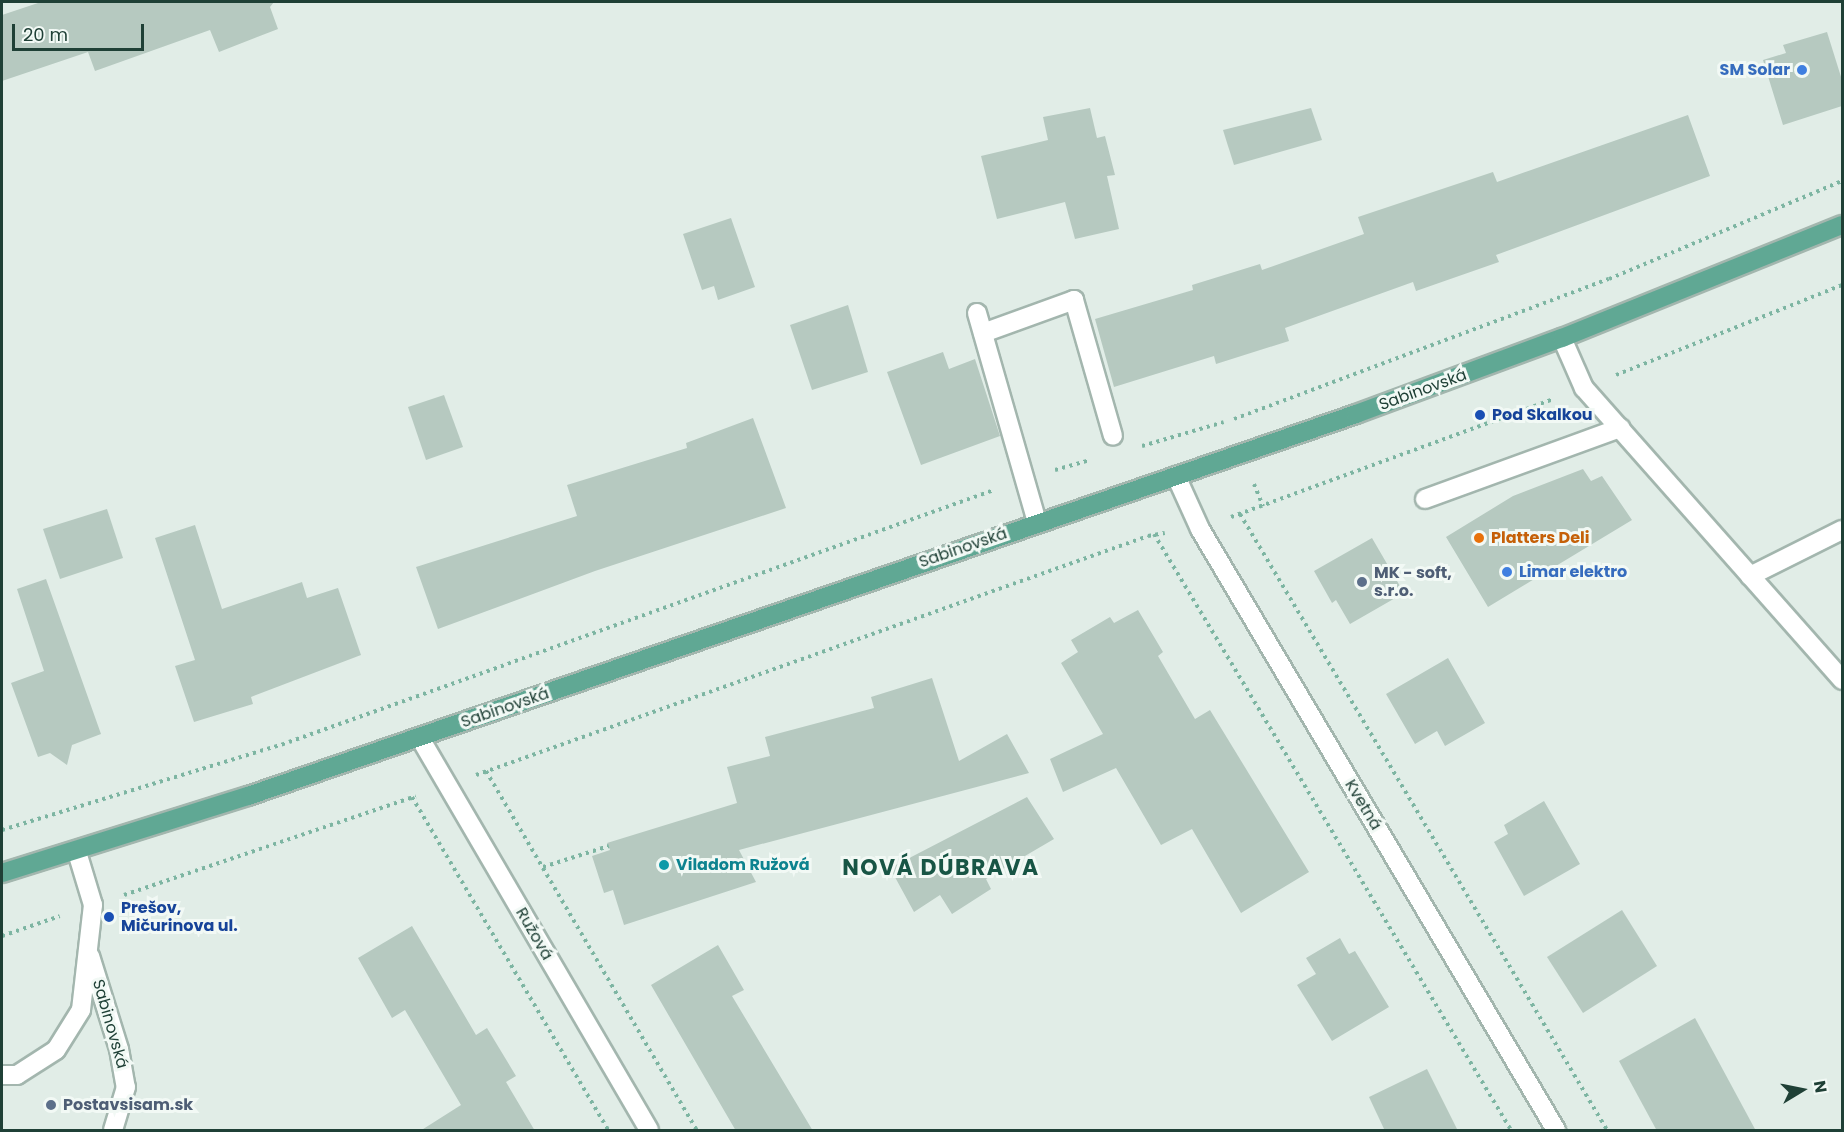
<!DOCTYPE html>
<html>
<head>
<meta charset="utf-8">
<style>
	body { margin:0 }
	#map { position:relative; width:1844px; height:1132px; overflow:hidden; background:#e1ede7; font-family:Poppins,sans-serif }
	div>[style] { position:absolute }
	.building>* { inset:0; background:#b6c9c0 }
	.path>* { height:4px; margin-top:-2px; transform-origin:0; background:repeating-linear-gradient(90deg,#7db5a2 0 3px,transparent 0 7.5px) }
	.roads { filter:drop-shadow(2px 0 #a3b6ae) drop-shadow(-2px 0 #a3b6ae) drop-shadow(0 2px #a3b6ae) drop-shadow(0 -2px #a3b6ae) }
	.service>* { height:18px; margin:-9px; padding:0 9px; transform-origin:9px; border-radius:9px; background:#fff }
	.minor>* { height:18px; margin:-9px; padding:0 9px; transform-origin:9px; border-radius:9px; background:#fff }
	.primary>* { height:18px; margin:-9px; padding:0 9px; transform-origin:9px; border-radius:9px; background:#60a894 }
	.dots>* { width:16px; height:16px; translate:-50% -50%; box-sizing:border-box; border:3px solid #f2f9f5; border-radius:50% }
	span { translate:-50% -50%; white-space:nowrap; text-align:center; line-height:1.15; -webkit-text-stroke:6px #f2f9f5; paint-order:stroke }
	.shop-label { font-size:16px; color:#366cbe; font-weight:700 }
	.right { translate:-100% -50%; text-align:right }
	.left { translate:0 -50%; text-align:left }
	.street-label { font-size:16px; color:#1f4036 }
	.transit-label { font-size:16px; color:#164399; font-weight:700 }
	.food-label { font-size:16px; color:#c56008; font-weight:700 }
	.service-label { font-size:16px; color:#4e5e75; font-weight:700 }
	.culture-label { font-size:16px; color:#0d838f; font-weight:700 }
	.district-label { font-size:22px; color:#185545; font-weight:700; letter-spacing:1.5px }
	.frame { position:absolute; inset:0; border:3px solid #1f4036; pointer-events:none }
	.north { position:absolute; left:1772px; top:1060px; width:60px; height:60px; -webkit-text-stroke:4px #f2f9f5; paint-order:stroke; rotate:80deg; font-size:16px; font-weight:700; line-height:24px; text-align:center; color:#1f4036 }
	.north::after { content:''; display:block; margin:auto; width:21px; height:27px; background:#1f4036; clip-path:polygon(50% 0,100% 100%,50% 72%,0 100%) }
	.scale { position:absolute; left:12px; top:24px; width:132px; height:27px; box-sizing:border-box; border:3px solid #1f4036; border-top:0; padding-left:8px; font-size:18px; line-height:21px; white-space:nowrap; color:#1f4036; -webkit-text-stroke:4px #f2f9f5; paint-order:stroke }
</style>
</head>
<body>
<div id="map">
	<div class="building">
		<div style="clip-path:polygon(41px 2px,274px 2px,270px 7px,278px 29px,219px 52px,210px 30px,95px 71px,88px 52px,2px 81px,2px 15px)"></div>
		<div style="clip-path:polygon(1827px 32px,1842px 80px,1842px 106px,1783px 125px,1763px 60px,1786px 53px,1783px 45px)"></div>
		<div style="clip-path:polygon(1090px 108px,1097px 138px,1105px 136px,1115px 175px,1107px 176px,1119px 229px,1075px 239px,1065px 202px,997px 219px,981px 156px,1048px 140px,1043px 117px)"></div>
		<div style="clip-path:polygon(1311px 108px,1322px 140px,1234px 165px,1223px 130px)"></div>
		<div style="clip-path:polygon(1688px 115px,1710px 176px,1496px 255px,1499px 262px,1416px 291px,1413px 282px,1285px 328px,1289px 341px,1216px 364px,1214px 356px,1114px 387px,1095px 319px,1193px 290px,1192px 285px,1260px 264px,1262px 270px,1364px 234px,1358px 217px,1493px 172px,1497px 182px)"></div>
		<div style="clip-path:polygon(731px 218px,755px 287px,718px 300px,714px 286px,702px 290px,683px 234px)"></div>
		<div style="clip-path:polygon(848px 305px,868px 372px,812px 390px,790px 325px)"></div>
		<div style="clip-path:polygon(943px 352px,949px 369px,975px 359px,1000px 436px,921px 465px,887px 372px)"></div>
		<div style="clip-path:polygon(444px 395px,463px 447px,426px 460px,408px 407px)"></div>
		<div style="clip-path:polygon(753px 418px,786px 508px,595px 571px,438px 629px,416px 567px,577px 516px,567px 485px,687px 448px,686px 443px)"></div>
		<div style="clip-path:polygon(1583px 469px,1591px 481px,1602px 476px,1632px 520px,1488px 607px,1446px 537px,1513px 496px)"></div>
		<div style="clip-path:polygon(107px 509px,123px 558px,60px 579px,43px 529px)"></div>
		<div style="clip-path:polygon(195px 525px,222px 609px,302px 582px,307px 598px,338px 588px,361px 655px,251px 697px,253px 704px,194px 722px,175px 666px,195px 660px,155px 538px)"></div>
		<div style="clip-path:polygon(1372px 538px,1404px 593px,1350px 624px,1336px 600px,1332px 603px,1314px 571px)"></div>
		<div style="clip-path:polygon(46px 579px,101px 734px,72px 745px,67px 765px,50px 753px,38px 757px,11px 683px,44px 671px,17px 589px)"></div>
		<div style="clip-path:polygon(1138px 610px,1163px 652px,1158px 656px,1195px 719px,1210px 710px,1309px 872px,1241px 913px,1192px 829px,1161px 845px,1116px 768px,1063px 792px,1050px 759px,1103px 734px,1061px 663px,1078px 652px,1071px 640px,1110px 617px,1114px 623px)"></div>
		<div style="clip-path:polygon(1448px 658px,1485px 723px,1445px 746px,1437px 731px,1415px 744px,1386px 694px)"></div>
		<div style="clip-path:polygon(932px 678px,959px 761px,1007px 734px,1029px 773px,739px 850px,756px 882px,624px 925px,613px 890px,604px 893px,592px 856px,610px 850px,607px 843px,737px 803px,727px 767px,770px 756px,765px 737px,874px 708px,871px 697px)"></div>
		<div style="clip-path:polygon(1027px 797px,1054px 839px,986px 879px,991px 889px,952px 914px,940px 895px,914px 912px,890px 868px)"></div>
		<div style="clip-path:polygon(1544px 801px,1580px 864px,1524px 896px,1494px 842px,1508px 834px,1504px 825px)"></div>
		<div style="clip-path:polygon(1622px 910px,1657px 966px,1583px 1013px,1547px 957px)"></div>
		<div style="clip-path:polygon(412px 926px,476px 1035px,487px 1028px,516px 1076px,506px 1082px,535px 1131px,420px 1131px,461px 1105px,405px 1010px,392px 1018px,358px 958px)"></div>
		<div style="clip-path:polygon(1340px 938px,1349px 954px,1355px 951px,1389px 1007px,1332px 1041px,1297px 985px,1316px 974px,1306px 958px)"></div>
		<div style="clip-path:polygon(718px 945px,744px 990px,732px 996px,813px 1131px,736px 1131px,651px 985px)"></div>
		<div style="clip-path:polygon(1695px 1018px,1756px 1131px,1657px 1131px,1619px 1061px)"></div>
		<div style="clip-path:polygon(1427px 1069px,1458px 1131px,1385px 1131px,1369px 1097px)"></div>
	</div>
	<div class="path">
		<div style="left:1616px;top:375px;width:243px;rotate:-21.7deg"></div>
		<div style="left:1234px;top:419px;width:400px;rotate:-20.5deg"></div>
		<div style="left:1609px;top:279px;width:253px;rotate:-22.8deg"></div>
		<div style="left:1142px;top:446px;width:85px;rotate:-16.3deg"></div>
		<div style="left:1055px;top:470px;width:37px;rotate:-16deg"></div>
		<div style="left:1254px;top:484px;width:24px;rotate:68deg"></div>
		<div style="left:1240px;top:514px;width:717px;rotate:59.21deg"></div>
		<div style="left:1231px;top:517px;width:343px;rotate:-20.1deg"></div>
		<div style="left:1154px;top:534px;width:695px;rotate:59.08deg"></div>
		<div style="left:486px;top:771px;width:416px;rotate:59.6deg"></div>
		<div style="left:476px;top:775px;width:713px;rotate:-19.58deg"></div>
		<div style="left:1148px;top:536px;width:17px;rotate:-10deg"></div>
		<div style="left:412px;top:797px;width:386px;rotate:59.5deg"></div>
		<div style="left:2px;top:830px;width:300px;rotate:-17deg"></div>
		<div style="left:289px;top:742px;width:749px;rotate:-19.67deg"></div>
		<div style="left:543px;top:867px;width:69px;rotate:-17.7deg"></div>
		<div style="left:124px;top:895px;width:308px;rotate:-18.7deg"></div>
		<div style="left:2px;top:936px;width:61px;rotate:-19deg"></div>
	</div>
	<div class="roads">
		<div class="service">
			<div style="left:977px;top:313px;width:217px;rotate:74deg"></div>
			<div style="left:983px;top:333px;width:97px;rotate:-19.9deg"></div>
			<div style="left:1074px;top:300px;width:141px;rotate:74deg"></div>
			<div style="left:1425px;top:499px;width:208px;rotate:-20deg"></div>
			<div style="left:1750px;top:576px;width:103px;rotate:-26.6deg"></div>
			<div style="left:90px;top:956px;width:97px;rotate:72.7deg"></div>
			<div style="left:119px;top:1049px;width:39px;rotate:80deg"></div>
			<div style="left:126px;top:1087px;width:45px;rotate:106.8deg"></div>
			<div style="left:2px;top:1075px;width:15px"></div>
			<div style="left:17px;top:1075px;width:46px;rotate:-32.7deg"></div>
			<div style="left:56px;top:1050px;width:47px;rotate:-58deg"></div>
			<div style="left:81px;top:1010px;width:106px;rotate:-83.5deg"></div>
			<div style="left:93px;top:905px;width:55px;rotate:-106.8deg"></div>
		</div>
		<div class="minor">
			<div style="left:1562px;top:338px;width:55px;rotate:66.3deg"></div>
			<div style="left:1584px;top:388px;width:390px;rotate:48.5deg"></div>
			<div style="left:1176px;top:476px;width:58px;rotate:65.6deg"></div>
			<div style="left:1200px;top:529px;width:699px;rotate:59.36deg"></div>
			<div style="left:420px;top:738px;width:454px;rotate:59.7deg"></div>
		</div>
		<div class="primary">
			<div style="left:2px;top:873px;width:258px;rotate:-17.4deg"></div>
			<div style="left:248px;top:796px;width:1172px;rotate:-19.02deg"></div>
			<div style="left:1356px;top:414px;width:220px;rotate:-20.3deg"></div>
			<div style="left:1562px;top:338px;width:302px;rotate:-22deg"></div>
		</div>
	</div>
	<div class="dots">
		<div style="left:1802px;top:70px;background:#3f7fe0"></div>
		<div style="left:1480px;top:415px;background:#1a4fb4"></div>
		<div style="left:1479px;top:538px;background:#e8710a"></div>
		<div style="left:1507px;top:572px;background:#3f7fe0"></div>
		<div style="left:1362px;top:582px;background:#5c6f8a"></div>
		<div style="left:664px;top:865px;background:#0f9aa8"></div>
		<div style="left:109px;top:917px;background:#1a4fb4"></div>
		<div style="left:51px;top:1105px;background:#5c6f8a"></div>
	</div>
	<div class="shop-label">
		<span class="right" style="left:1790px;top:70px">SM Solar</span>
		<span class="left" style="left:1519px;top:572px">Limar elektro</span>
	</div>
	<div class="street-label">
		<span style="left:1423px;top:390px;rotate:-20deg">Sabinovská</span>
		<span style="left:963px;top:548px;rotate:-19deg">Sabinovská</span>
		<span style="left:505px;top:708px;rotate:-19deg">Sabinovská</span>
		<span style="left:1363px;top:805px;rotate:59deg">Kvetná</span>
		<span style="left:534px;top:934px;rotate:60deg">Ružová</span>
		<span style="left:110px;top:1024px;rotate:74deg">Sabinovská</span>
	</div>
	<div class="transit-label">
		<span class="left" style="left:1492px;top:415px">Pod Skalkou</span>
		<span class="left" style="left:121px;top:917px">Prešov,<br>Mičurinova ul.</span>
	</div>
	<div class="food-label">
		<span class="left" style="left:1491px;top:538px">Platters Deli</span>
	</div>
	<div class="service-label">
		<span class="left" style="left:1374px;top:582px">MK - soft,<br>s.r.o.</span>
		<span class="left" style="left:63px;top:1105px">Postavsisam.sk</span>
	</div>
	<div class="culture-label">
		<span class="left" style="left:676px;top:865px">Viladom Ružová</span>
	</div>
	<div class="district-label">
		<span style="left:941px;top:868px">NOVÁ DÚBRAVA</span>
	</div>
	<div class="frame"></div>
	<div class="north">N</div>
	<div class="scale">20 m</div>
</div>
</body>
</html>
